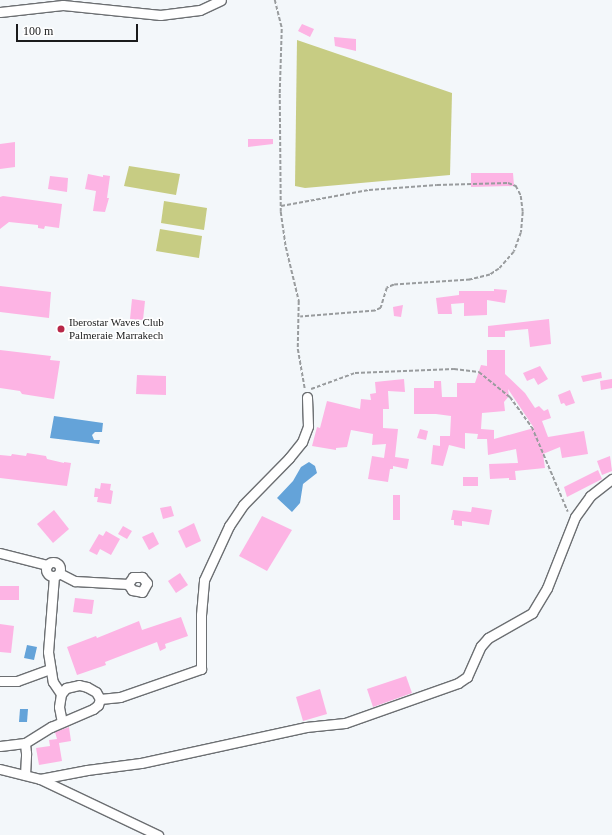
<!DOCTYPE html>
<html>
<head>
<meta charset="utf-8">
<style>
	body { margin:0 }
	#map { position:relative; width:612px; height:835px; overflow:hidden; background:#f3f7fa; font-family:"Times New Roman",serif }
	div>[style] { position:absolute }
	.green>* { inset:0; background:#c7cc83 }
	.water>* { inset:0; background:#64a3d9 }
	.building>* { inset:0; background:#fdb4e4 }
	.path>* { height:1.5px; margin-top:-0.75px; transform-origin:0; background:repeating-linear-gradient(90deg,#999c9e 0 4px,transparent 0 6px) }
	.roads { filter:drop-shadow(1px 0 #6c6f72) drop-shadow(-1px 0 #6c6f72) drop-shadow(0 1px #6c6f72) drop-shadow(0 -1px #6c6f72) }
	.minor>* { height:9px; margin:-4.5px; padding:0 4.5px; transform-origin:4.5px; border-radius:4.5px; background:#fff }
	.minor>.ring { margin:-4.5px; padding:0; box-sizing:content-box; background:none; border:9px solid #fff; border-radius:50% }
	.dots>* { width:11px; height:11px; translate:-50% -50%; box-sizing:border-box; border:2px solid #fff; border-radius:50% }
	span { translate:-50% -50%; white-space:nowrap; text-align:center; line-height:1.15; -webkit-text-stroke:3px #fff; paint-order:stroke }
	.poi-label { font-size:11px; color:#1a1b1c }
	.left { translate:0 -50%; text-align:left }
	.scale { position:absolute; left:16px; top:24px; width:122px; height:18px; box-sizing:border-box; border:2px solid #1a1b1c; border-top:0; padding-left:5px; font-size:12px; line-height:14px; white-space:nowrap; color:#1a1b1c; -webkit-text-stroke:3px #fff; paint-order:stroke }
</style>
</head>
<body>
<div id="map">
	<div class="green">
		<div style="clip-path:polygon(297px 40px,452px 93px,450px 175px,305px 188px,295px 186px)"></div>
		<div style="clip-path:polygon(129px 166px,180px 174px,176px 195px,124px 186px)"></div>
		<div style="clip-path:polygon(164px 201px,207px 208px,204px 230px,161px 223px)"></div>
		<div style="clip-path:polygon(160px 229px,202px 236px,199px 258px,156px 251px)"></div>
	</div>
	<div class="water">
		<div style="clip-path:polygon(54px 416px,103px 423px,102px 432px,95px 432px,92px 435px,94px 440px,100px 440px,99px 444px,50px 438px)"></div>
		<div style="clip-path:polygon(309px 462px,315px 466px,317px 473px,303px 484px,300px 503px,292px 512px,277px 498px,293px 481px,301px 467px)"></div>
		<div style="clip-path:polygon(27px 645px,37px 647px,34px 660px,24px 658px)"></div>
		<div style="clip-path:polygon(20px 709px,28px 709px,27px 722px,19px 722px)"></div>
	</div>
	<div class="building">
		<div style="clip-path:polygon(302px 24px,314px 29px,310px 37px,298px 31px)"></div>
		<div style="clip-path:polygon(334px 37px,356px 39px,356px 51px,335px 46px)"></div>
		<div style="clip-path:polygon(248px 139px,273px 139px,273px 144px,248px 147px)"></div>
		<div style="clip-path:polygon(15px 142px,15px 167px,0 169px,0 144px)"></div>
		<div style="clip-path:polygon(471px 173px,513px 173px,514px 186px,471px 187px)"></div>
		<div style="clip-path:polygon(88px 174px,103px 177px,103px 175px,110px 176px,107px 198px,109px 198px,105px 212px,93px 211px,96px 191px,85px 189px)"></div>
		<div style="clip-path:polygon(50px 176px,68px 178px,67px 192px,48px 189px)"></div>
		<div style="clip-path:polygon(3px 196px,62px 204px,59px 228px,45px 226px,44px 229px,38px 228px,38px 225px,9px 222px,0 229px,0 197px)"></div>
		<div style="clip-path:polygon(0 286px,51px 292px,49px 318px,0 312px)"></div>
		<div style="clip-path:polygon(494px 289px,507px 290px,505px 303px,487px 300px,487px 315px,464px 316px,464px 303px,451px 304px,452px 314px,438px 314px,436px 298px,459px 295px,459px 291px,494px 291px)"></div>
		<div style="clip-path:polygon(132px 299px,145px 301px,143px 320px,130px 319px)"></div>
		<div style="clip-path:polygon(403px 305px,401px 317px,394px 316px,393px 307px)"></div>
		<div style="clip-path:polygon(549px 319px,551px 344px,530px 347px,528px 329px,505px 331px,505px 337px,488px 337px,488px 326px)"></div>
		<div style="clip-path:polygon(0 350px,51px 356px,50px 360px,60px 361px,54px 399px,22px 394px,20px 391px,0 388px)"></div>
		<div style="clip-path:polygon(evenodd,487px 350px,505px 350px,505px 374px,525px 393px,535px 408px,539px 406px,544px 411px,548px 409px,551px 418px,542px 421px,548px 437px,584px 431px,588px 454px,562px 458px,560px 447px,543px 454px,545px 468px,515px 471px,516px 480px,509px 480px,509px 478px,490px 479px,489px 464px,518px 463px,516px 449px,488px 455px,487px 439px,477px 439px,478px 434px,465px 433px,465px 449px,449px 445px,443px 466px,431px 464px,433px 445px,440px 446px,440px 436px,450px 436px,451px 416px,436px 414px,414px 414px,414px 388px,434px 388px,434px 381px,441px 381px,442px 397px,457px 397px,457px 383px,475px 383px,481px 365px,487px 366px,487px 350px,508px 389px,534px 428px,494px 439px,494px 430px,481px 429px,482px 413px,505px 411px,504px 402px,509px 396px,508px 389px)"></div>
		<div style="clip-path:polygon(540px 366px,548px 379px,538px 385px,534px 378px,527px 381px,523px 373px)"></div>
		<div style="clip-path:polygon(601px 372px,602px 378px,583px 382px,581px 376px)"></div>
		<div style="clip-path:polygon(137px 375px,166px 376px,166px 395px,136px 394px)"></div>
		<div style="clip-path:polygon(404px 379px,405px 392px,388px 391px,389px 409px,383px 409px,383px 428px,398px 429px,395px 457px,409px 459px,407px 469px,393px 466px,393px 469px,390px 469px,388px 482px,368px 479px,372px 456px,384px 458px,386px 444px,372px 445px,373px 434px,351px 430px,347px 447px,336px 448px,336px 450px,312px 446px,317px 427px,320px 428px,327px 401px,360px 409px,361px 399px,371px 400px,370px 394px,376px 393px,375px 382px)"></div>
		<div style="clip-path:polygon(612px 379px,612px 388px,601px 390px,600px 381px)"></div>
		<div style="clip-path:polygon(570px 390px,575px 403px,566px 406px,564px 403px,561px 404px,558px 395px)"></div>
		<div style="clip-path:polygon(420px 429px,428px 431px,426px 440px,417px 438px)"></div>
		<div style="clip-path:polygon(27px 453px,46px 456px,47px 459px,64px 463px,64px 462px,71px 463px,67px 486px,0 478px,0 455px,11px 456px,12px 454px,26px 456px)"></div>
		<div style="clip-path:polygon(610px 456px,612px 471px,602px 475px,597px 461px)"></div>
		<div style="clip-path:polygon(598px 470px,602px 479px,567px 497px,564px 487px)"></div>
		<div style="clip-path:polygon(463px 477px,478px 477px,478px 486px,463px 486px)"></div>
		<div style="clip-path:polygon(101px 483px,111px 484px,110px 490px,113px 491px,111px 504px,97px 502px,98px 497px,94px 497px,95px 488px,100px 489px)"></div>
		<div style="clip-path:polygon(393px 495px,400px 495px,400px 520px,393px 520px)"></div>
		<div style="clip-path:polygon(171px 506px,174px 516px,163px 519px,160px 508px)"></div>
		<div style="clip-path:polygon(472px 507px,492px 510px,489px 525px,462px 521px,462px 526px,454px 525px,454px 520px,451px 520px,453px 510px,471px 512px)"></div>
		<div style="clip-path:polygon(54px 510px,69px 529px,53px 543px,37px 524px)"></div>
		<div style="clip-path:polygon(262px 516px,292px 530px,267px 571px,239px 556px)"></div>
		<div style="clip-path:polygon(194px 523px,201px 541px,186px 548px,178px 531px)"></div>
		<div style="clip-path:polygon(123px 526px,132px 531px,127px 539px,118px 534px)"></div>
		<div style="clip-path:polygon(106px 531px,120px 539px,111px 555px,100px 549px,97px 555px,89px 551px,99px 534px,103px 536px)"></div>
		<div style="clip-path:polygon(153px 532px,159px 544px,149px 550px,142px 537px)"></div>
		<div style="clip-path:polygon(180px 573px,188px 585px,176px 593px,168px 581px)"></div>
		<div style="clip-path:polygon(0 586px,19px 586px,19px 600px,0 600px)"></div>
		<div style="clip-path:polygon(75px 598px,94px 600px,92px 614px,73px 612px)"></div>
		<div style="clip-path:polygon(181px 617px,188px 636px,165px 644px,166px 648px,160px 651px,157px 642px,105px 662px,106px 665px,77px 675px,67px 647px,96px 636px,97px 638px,139px 621px,142px 630px)"></div>
		<div style="clip-path:polygon(0 624px,14px 626px,11px 653px,0 652px)"></div>
		<div style="clip-path:polygon(406px 676px,412px 693px,373px 707px,367px 689px)"></div>
		<div style="clip-path:polygon(320px 689px,327px 714px,303px 721px,296px 697px)"></div>
		<div style="clip-path:polygon(69px 727px,71px 741px,59px 743px,62px 761px,39px 765px,36px 748px,50px 746px,49px 740px,57px 739px,55px 732px)"></div>
	</div>
	<div class="path">
		<div style="left:275px;top:0;width:30px;rotate:76deg"></div>
		<div style="left:282px;top:29px;width:65px;rotate:91.8deg"></div>
		<div style="left:280px;top:94px;width:118px;rotate:89.5deg"></div>
		<div style="left:281px;top:212px;width:35px;rotate:82deg"></div>
		<div style="left:286px;top:247px;width:56px;rotate:76.5deg"></div>
		<div style="left:299px;top:301px;width:48px;rotate:91.2deg"></div>
		<div style="left:298px;top:349px;width:41px;rotate:80.1deg"></div>
		<div style="left:281px;top:206px;width:89px;rotate:-10.3deg"></div>
		<div style="left:369px;top:190px;width:68px;rotate:-4.2deg"></div>
		<div style="left:437px;top:185px;width:71px;rotate:-1.6deg"></div>
		<div style="left:508px;top:183px;width:9px;rotate:21deg"></div>
		<div style="left:516px;top:186px;width:11px;rotate:63deg"></div>
		<div style="left:521px;top:196px;width:16px;rotate:83deg"></div>
		<div style="left:523px;top:212px;width:21px;rotate:95deg"></div>
		<div style="left:521px;top:233px;width:20px;rotate:110deg"></div>
		<div style="left:514px;top:252px;width:23px;rotate:131deg"></div>
		<div style="left:499px;top:269px;width:11px;rotate:146deg"></div>
		<div style="left:490px;top:275px;width:21px;rotate:166deg"></div>
		<div style="left:470px;top:280px;width:76px;rotate:176.2deg"></div>
		<div style="left:394px;top:285px;width:8px;rotate:157deg"></div>
		<div style="left:387px;top:288px;width:21px;rotate:107deg"></div>
		<div style="left:381px;top:308px;width:7px;rotate:153deg"></div>
		<div style="left:375px;top:311px;width:75px;rotate:175.4deg"></div>
		<div style="left:311px;top:389px;width:47px;rotate:-20deg"></div>
		<div style="left:355px;top:373px;width:99px;rotate:-2.3deg"></div>
		<div style="left:454px;top:369px;width:25px;rotate:7deg"></div>
		<div style="left:479px;top:372px;width:40px;rotate:39deg"></div>
		<div style="left:510px;top:397px;width:37px;rotate:54deg"></div>
		<div style="left:532px;top:427px;width:92px;rotate:67deg"></div>
	</div>
	<div class="roads">
		<div class="minor">
			<div style="left:0;top:12px;width:63px;rotate:-6.3deg"></div>
			<div style="left:63px;top:5px;width:98px;rotate:5.9deg"></div>
			<div style="left:160px;top:15px;width:40px;rotate:-7.1deg"></div>
			<div style="left:200px;top:10px;width:23px;rotate:-25deg"></div>
			<div style="left:0;top:553px;width:49px;rotate:14.3deg"></div>
			<div class="ring" style="left:46px;top:562px;width:5px;height:5px"></div>
			<div style="left:59px;top:573px;width:18px;rotate:27deg"></div>
			<div style="left:75px;top:581px;width:53px;rotate:3.2deg"></div>
			<div style="left:128px;top:584px;width:7px;rotate:56deg"></div>
			<div style="left:132px;top:590px;width:10px;rotate:11deg"></div>
			<div style="left:142px;top:592px;width:10px;rotate:-61deg"></div>
			<div style="left:147px;top:583px;width:8px;rotate:-130deg"></div>
			<div style="left:142px;top:577px;width:9px;rotate:180deg"></div>
			<div style="left:133px;top:577px;width:9px;rotate:126deg"></div>
			<div style="left:54px;top:576px;width:76px;rotate:94.5deg"></div>
			<div style="left:48px;top:652px;width:30px;rotate:81deg"></div>
			<div style="left:53px;top:682px;width:14px;rotate:56deg"></div>
			<div style="left:61px;top:694px;width:13px;rotate:99deg"></div>
			<div style="left:59px;top:707px;width:15px;rotate:79deg"></div>
			<div style="left:0;top:681px;width:17px"></div>
			<div style="left:17px;top:681px;width:35px;rotate:-20deg"></div>
			<div style="left:61px;top:694px;width:8px;rotate:-50deg"></div>
			<div style="left:66px;top:688px;width:13px;rotate:-13deg"></div>
			<div style="left:79px;top:685px;width:8px;rotate:14deg"></div>
			<div style="left:87px;top:687px;width:10px;rotate:29deg"></div>
			<div style="left:96px;top:692px;width:8px;rotate:60deg"></div>
			<div style="left:0;top:746px;width:25px;rotate:-7deg"></div>
			<div style="left:25px;top:743px;width:31px;rotate:-32deg"></div>
			<div style="left:51px;top:727px;width:46px;rotate:-23.2deg"></div>
			<div style="left:93px;top:709px;width:6px;rotate:-39deg"></div>
			<div style="left:98px;top:705px;width:6px;rotate:-72deg"></div>
			<div style="left:100px;top:699px;width:20px;rotate:-6deg"></div>
			<div style="left:120px;top:697px;width:86px;rotate:-19.1deg"></div>
			<div style="left:201px;top:669px;width:54px;rotate:-90deg"></div>
			<div style="left:201px;top:615px;width:35px;rotate:-85deg"></div>
			<div style="left:204px;top:580px;width:60px;rotate:-65.2deg"></div>
			<div style="left:229px;top:526px;width:25px;rotate:-56deg"></div>
			<div style="left:243px;top:505px;width:66px;rotate:-45.6deg"></div>
			<div style="left:289px;top:458px;width:21px;rotate:-51deg"></div>
			<div style="left:302px;top:442px;width:17px;rotate:-69deg"></div>
			<div style="left:308px;top:426px;width:29px;rotate:-92deg"></div>
			<div style="left:0;top:769px;width:41px;rotate:14deg"></div>
			<div style="left:40px;top:779px;width:131px;rotate:25.4deg"></div>
			<div style="left:25px;top:775px;width:22px;rotate:-87deg"></div>
			<div style="left:26px;top:753px;width:10px;rotate:-96deg"></div>
			<div style="left:40px;top:779px;width:48px;rotate:-10.8deg"></div>
			<div style="left:87px;top:770px;width:54px;rotate:-7.4deg"></div>
			<div style="left:141px;top:763px;width:169px;rotate:-12.3deg"></div>
			<div style="left:306px;top:727px;width:39px;rotate:-6deg"></div>
			<div style="left:345px;top:723px;width:120px;rotate:-19.5deg"></div>
			<div style="left:458px;top:683px;width:11px;rotate:-34deg"></div>
			<div style="left:467px;top:677px;width:34px;rotate:-66deg"></div>
			<div style="left:481px;top:646px;width:11px;rotate:-49deg"></div>
			<div style="left:488px;top:638px;width:51px;rotate:-29.6deg"></div>
			<div style="left:532px;top:613px;width:29px;rotate:-59deg"></div>
			<div style="left:547px;top:588px;width:76px;rotate:-68.5deg"></div>
			<div style="left:575px;top:517px;width:26px;rotate:-54deg"></div>
			<div style="left:590px;top:496px;width:28px;rotate:-38deg"></div>
		</div>
	</div>
	<div class="dots">
		<div style="left:61px;top:329px;background:#b82748"></div>
	</div>
	<div class="poi-label">
		<span class="left" style="left:69px;top:329px">Iberostar Waves Club<br>Palmeraie Marrakech</span>
	</div>
	<div class="scale">100 m</div>
</div>
</body>
</html>
